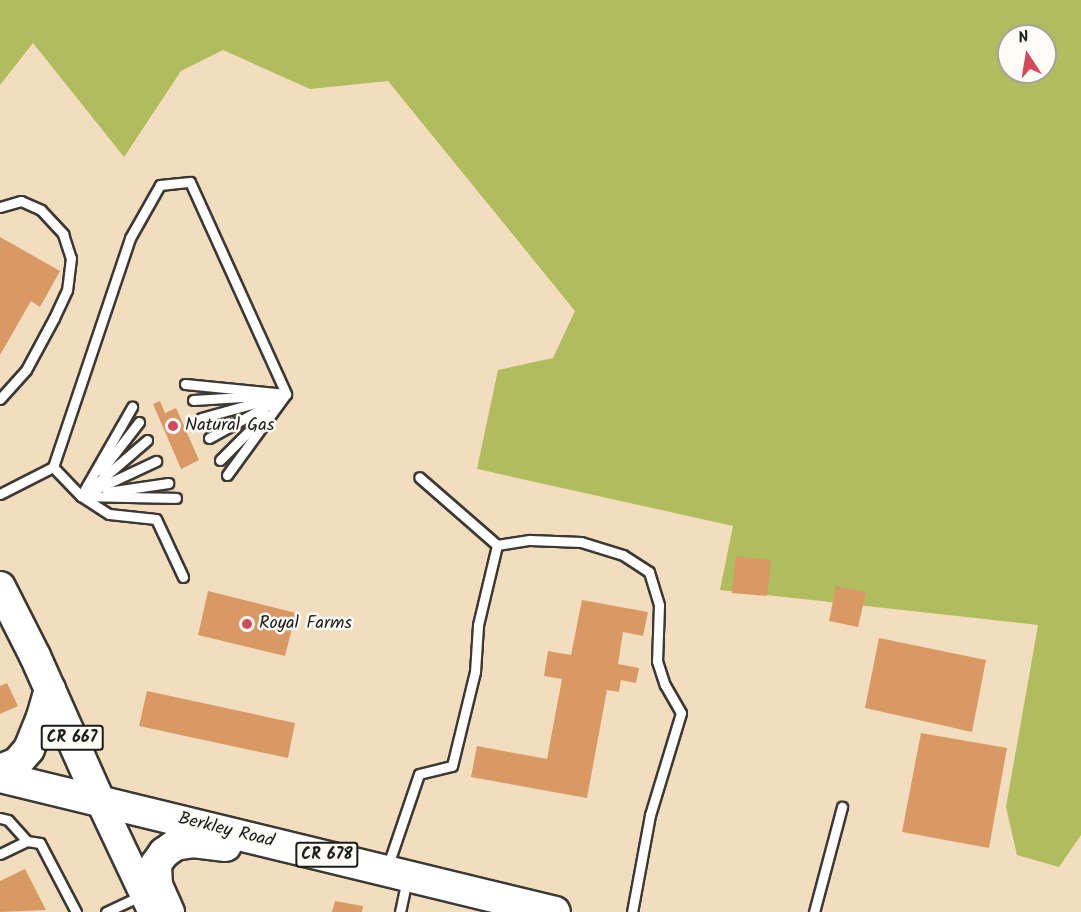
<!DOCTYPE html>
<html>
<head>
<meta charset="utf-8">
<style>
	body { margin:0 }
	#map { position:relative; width:1081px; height:912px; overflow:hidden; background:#f3ddbf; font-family:Kalam,sans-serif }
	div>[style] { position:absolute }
	.green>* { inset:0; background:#b0bc5e }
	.building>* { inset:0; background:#d99965 }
	.roads { filter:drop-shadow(2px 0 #3c3934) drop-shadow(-2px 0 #3c3934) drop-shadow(0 2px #3c3934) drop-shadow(0 -2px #3c3934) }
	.service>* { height:9px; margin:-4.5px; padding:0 4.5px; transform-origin:4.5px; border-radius:4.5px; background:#fff }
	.secondary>* { height:27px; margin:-13.5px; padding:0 13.5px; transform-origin:13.5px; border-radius:13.5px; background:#fff }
	.primary>* { height:30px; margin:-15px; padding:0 15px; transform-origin:15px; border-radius:15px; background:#fff }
	.dots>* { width:16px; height:16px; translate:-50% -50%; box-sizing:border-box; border:3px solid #fdfcf7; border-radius:50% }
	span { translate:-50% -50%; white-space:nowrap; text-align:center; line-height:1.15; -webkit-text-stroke:5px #fdfcf7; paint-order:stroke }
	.shield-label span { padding:2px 4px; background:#fdfcf7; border:2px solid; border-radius:4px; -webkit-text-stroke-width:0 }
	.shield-label { font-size:16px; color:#1c1c1c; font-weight:700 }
	.poi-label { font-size:18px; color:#1c1c1c }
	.left { translate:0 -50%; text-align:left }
	.street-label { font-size:18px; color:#1c1c1c }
	.north { position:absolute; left:997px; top:24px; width:60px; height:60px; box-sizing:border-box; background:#fdfcf7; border:2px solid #a3a29f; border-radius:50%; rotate:348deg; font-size:16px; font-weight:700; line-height:24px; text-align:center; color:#1c1c1c }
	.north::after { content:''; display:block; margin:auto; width:21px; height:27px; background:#d1495b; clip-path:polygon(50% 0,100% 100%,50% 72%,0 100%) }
</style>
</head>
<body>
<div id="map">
	<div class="green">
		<div style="clip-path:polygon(evenodd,0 0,1081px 0,1081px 835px,1059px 867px,1017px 855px,1006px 807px,1038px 625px,720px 590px,733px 526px,477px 469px,498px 370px,553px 358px,575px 311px,388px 81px,310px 89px,223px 50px,181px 71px,124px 157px,33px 43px,0 85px,0 0,1009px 36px,1045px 36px,1045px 72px,1009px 72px,1009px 36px)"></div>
	</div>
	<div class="building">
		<div style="clip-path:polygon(0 237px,60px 271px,40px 307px,31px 301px,0 355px)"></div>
		<div style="clip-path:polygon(160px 401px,165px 413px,176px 408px,199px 460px,181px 469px,153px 404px)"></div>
		<div style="clip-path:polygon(736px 556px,771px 560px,767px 596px,732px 593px)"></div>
		<div style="clip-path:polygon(836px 586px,866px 592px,858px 627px,829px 621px)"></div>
		<div style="clip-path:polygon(208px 591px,296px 613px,285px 656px,198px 635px)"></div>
		<div style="clip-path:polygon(582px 600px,648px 612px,643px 636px,623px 632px,618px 664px,639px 668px,636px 683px,621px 680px,619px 692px,607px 690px,587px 798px,471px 777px,477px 746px,547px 759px,562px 679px,544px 676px,548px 651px,571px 655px)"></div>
		<div style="clip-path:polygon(879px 638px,986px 660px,972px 732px,865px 708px)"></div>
		<div style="clip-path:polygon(7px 683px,18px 706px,0 714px,0 686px)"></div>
		<div style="clip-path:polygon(147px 691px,295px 723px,288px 758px,139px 726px)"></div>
		<div style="clip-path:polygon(921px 733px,1007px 748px,989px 848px,902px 832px)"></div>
		<div style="clip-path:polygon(25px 869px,46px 910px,0 912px,0 881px)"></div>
		<div style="clip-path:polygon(335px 901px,363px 906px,362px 912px,332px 912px)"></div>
	</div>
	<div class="roads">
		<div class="service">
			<div style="left:0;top:207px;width:22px;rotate:-16deg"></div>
			<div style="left:21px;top:201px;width:22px;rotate:24deg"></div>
			<div style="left:41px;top:210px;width:33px;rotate:47deg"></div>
			<div style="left:63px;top:234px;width:25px;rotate:72deg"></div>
			<div style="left:71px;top:258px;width:32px;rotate:97deg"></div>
			<div style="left:67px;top:290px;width:31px;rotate:115deg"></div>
			<div style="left:54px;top:318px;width:59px;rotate:118.3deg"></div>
			<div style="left:26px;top:370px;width:39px;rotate:132deg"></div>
			<div style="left:185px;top:384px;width:101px;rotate:5.7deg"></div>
			<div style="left:193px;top:400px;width:67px;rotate:-3.4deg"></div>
			<div style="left:201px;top:418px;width:83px;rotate:-15.4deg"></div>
			<div style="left:209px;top:438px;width:74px;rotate:-29deg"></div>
			<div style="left:220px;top:460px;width:64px;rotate:-45deg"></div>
			<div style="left:53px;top:467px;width:40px;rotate:46deg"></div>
			<div style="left:81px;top:496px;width:33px;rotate:33deg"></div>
			<div style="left:109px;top:514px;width:47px;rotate:6.1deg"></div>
			<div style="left:156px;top:519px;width:64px;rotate:65deg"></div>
			<div style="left:101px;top:471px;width:62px;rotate:-52.2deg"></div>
			<div style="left:227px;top:475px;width:100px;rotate:-53.9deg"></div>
			<div style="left:88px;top:491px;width:78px;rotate:-40.8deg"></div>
			<div style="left:92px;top:491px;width:71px;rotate:-25.1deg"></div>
			<div style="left:107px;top:492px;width:62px;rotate:-8.4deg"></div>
			<div style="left:0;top:494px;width:59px;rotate:-27deg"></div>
			<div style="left:53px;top:467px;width:242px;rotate:-71.4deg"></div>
			<div style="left:130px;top:238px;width:61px;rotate:-60.5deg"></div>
			<div style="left:160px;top:185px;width:30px;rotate:-6deg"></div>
			<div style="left:190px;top:182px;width:233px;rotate:65.6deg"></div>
			<div style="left:81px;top:496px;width:103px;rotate:-60.2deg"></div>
			<div style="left:81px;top:496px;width:95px;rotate:1.2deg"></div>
			<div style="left:497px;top:545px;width:33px;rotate:-9deg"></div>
			<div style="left:530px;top:540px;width:51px;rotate:2.2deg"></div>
			<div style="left:581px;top:542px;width:44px;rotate:17.2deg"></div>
			<div style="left:623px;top:555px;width:31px;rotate:33deg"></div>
			<div style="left:649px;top:572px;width:34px;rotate:73deg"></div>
			<div style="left:659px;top:605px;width:56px;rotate:92deg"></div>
			<div style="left:657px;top:661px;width:25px;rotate:72deg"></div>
			<div style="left:665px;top:685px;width:32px;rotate:60deg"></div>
			<div style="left:681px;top:713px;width:107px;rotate:106.9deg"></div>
			<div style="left:650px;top:815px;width:99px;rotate:100.5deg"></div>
			<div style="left:0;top:818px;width:8px;rotate:14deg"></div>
			<div style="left:8px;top:820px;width:28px;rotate:48deg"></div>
			<div style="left:0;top:854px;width:30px;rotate:-26deg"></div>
			<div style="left:27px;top:841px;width:13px;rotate:9deg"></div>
			<div style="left:40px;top:843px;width:78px;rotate:62.4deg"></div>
			<div style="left:387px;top:868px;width:99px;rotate:-71.2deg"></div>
			<div style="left:419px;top:774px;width:34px;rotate:-14deg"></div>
			<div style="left:452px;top:766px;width:97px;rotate:-76.3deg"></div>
			<div style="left:475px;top:672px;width:47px;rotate:-86.3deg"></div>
			<div style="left:478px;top:625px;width:82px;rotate:-76.6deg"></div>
			<div style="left:497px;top:545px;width:103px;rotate:-138.9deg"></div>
			<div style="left:106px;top:912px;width:40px;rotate:-25deg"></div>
			<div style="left:400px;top:912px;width:33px;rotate:-78deg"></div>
			<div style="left:814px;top:912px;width:109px;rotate:-75.1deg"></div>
		</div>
		<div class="secondary">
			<div style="left:99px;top:800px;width:124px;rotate:64.7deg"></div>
		</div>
		<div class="primary">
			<div style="left:0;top:587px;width:77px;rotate:63.1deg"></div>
			<div style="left:35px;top:656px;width:158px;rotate:66deg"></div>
			<div style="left:0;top:770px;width:18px;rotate:-22deg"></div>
			<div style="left:17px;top:763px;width:18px;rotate:-49deg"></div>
			<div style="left:29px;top:749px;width:35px;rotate:-68deg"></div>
			<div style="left:42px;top:717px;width:29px;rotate:-74deg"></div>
			<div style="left:0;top:777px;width:571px;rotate:13.67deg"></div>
			<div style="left:169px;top:912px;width:30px;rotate:-114deg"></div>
			<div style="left:157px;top:885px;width:21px;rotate:-93deg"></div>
			<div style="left:156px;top:864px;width:14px;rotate:-54deg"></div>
			<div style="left:164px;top:853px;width:14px;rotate:-36deg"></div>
			<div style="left:175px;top:845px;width:18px;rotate:-9deg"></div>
			<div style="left:193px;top:842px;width:33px;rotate:7deg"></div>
		</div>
	</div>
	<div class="dots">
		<div style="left:173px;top:426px;background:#d1495b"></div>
		<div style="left:247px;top:624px;background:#d1495b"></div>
	</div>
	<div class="shield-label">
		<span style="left:72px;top:738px">CR 667</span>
		<span style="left:327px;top:855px">CR 678</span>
	</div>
	<div class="poi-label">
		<span class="left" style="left:185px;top:426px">Natural Gas</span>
		<span class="left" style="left:259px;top:624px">Royal Farms</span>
	</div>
	<div class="street-label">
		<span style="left:226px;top:831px;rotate:14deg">Berkley Road</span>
	</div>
	<div class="north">N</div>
</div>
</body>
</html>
